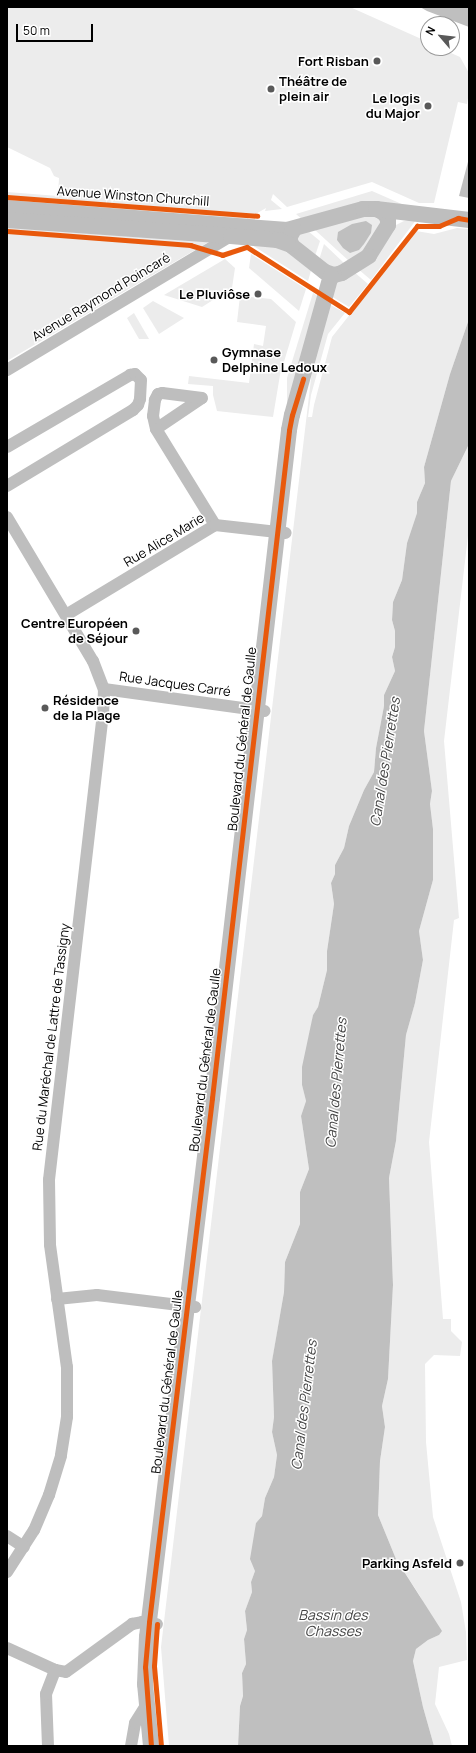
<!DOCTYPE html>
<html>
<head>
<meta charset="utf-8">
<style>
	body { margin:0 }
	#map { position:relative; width:476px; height:1753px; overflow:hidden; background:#fff; font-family:Manrope,sans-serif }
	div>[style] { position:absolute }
	.green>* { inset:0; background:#ececec }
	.water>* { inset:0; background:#bfbfbf }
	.minor>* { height:12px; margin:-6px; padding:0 6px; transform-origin:6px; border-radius:6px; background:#bebebe }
	.tertiary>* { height:16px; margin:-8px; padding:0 8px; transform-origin:8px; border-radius:8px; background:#bebebe }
	.cycleway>* { height:5px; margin:-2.5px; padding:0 2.5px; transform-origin:2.5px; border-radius:2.5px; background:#e8590c }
	.dots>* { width:11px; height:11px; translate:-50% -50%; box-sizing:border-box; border:2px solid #fff; border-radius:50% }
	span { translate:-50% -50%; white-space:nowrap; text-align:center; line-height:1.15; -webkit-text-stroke:3px #fff; paint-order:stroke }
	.poi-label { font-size:13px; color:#000; font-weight:700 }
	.right { translate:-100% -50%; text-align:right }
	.left { translate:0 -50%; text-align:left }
	.street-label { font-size:13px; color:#000 }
	.water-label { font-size:14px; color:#444; font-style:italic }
	.frame { position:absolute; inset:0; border:8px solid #000; pointer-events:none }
	.north { position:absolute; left:420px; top:16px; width:40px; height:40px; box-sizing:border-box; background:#fff; border:1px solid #999; border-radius:50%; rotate:298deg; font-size:11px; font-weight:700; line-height:16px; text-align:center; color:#000 }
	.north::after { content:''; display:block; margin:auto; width:14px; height:18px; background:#595959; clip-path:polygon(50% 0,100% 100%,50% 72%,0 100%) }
	.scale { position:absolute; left:16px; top:24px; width:77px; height:18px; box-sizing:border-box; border:2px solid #000; border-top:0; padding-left:5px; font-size:12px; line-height:14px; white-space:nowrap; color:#000; -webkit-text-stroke:3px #fff; paint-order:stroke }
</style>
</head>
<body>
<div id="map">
	<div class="green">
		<div style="clip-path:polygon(7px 7px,350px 7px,428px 42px,428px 48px,442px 49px,460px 57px,469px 73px,469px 92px,467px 104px,458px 102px,434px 203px,419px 203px,372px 182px,287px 207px,273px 194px,271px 200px,282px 209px,265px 211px,266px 208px,7px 361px,7px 192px,58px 196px,59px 178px,54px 176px,50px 168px,7px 147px)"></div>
		<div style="clip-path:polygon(372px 191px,404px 205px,304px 221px,296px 214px)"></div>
		<div style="clip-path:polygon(360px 216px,375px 216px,379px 218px,381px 224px,367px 248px,349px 261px,315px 230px)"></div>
		<div style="clip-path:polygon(416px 220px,371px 280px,358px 269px,396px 225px,404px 221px)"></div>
		<div style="clip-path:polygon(457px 228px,469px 229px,469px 319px,450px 374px,424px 467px,425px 483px,417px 502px,417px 513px,407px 543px,402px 580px,393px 602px,392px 620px,395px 631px,395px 647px,392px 657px,395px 671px,384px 695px,384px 706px,376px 748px,374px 772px,364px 790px,349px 826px,344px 848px,335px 865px,335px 874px,331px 883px,334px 904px,327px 951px,327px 970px,318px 1007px,313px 1015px,302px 1085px,306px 1101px,301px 1116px,309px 1169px,300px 1192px,300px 1224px,285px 1262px,284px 1292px,272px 1362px,274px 1417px,272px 1432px,277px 1455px,274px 1477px,265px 1498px,262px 1516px,256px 1523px,255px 1571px,251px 1582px,252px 1592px,245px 1611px,247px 1630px,244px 1639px,246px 1664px,242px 1673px,243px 1696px,240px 1706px,238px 1746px,169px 1746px,161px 1647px,313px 362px,329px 304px,345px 313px,328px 334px,311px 395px,308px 417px,312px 417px,314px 405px,332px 337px,416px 231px,434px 234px)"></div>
		<div style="clip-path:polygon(308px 231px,320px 241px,315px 256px,298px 243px,297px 238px,300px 234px)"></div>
		<div style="clip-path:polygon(276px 243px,312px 267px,308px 281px,252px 245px)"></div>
		<div style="clip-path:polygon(324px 244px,345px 264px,333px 269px,319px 260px)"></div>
		<div style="clip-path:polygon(251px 254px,306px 289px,299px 311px,249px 268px)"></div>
		<div style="clip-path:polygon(225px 259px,235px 268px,232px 288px,202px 307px,164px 295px)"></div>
		<div style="clip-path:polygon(353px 271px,368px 284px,349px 307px,331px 296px,335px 283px)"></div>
		<div style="clip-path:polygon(313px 293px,319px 297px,287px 406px,287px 378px)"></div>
		<div style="clip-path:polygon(240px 296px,271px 299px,296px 322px,280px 375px,273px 417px,217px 411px,213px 395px,213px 386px,188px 384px,189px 376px,249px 383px,254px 344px,263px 346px,266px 326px,237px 322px)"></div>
		<div style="clip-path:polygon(153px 301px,184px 318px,159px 334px,143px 308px)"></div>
		<div style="clip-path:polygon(134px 313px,149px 339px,139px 339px,127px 318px)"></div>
		<div style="clip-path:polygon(469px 444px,469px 527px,444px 741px,459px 918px,454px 920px,429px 1142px,443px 1319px,451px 1319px,451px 1331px,462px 1342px,460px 1356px,434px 1355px,425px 1364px,426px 1442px,433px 1517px,461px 1602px,466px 1632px,467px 1660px,439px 1667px,435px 1704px,449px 1734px,452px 1746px,434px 1746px,423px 1707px,413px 1661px,416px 1649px,428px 1640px,439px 1635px,420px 1596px,396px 1559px,378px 1515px,380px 1461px,385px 1427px,382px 1406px,388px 1379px,393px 1285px,389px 1178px,396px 1141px,406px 1035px,415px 1003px,423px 960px,419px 931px,433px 880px,433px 829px,430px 804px,432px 791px,424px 731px,451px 481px)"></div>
	</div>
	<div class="water">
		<div style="clip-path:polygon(420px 7px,469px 7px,469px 27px,427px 11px)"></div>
		<div style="clip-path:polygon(469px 158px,469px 198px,459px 196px)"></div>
		<div style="clip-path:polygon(366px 221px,372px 225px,371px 233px,364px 244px,359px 250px,350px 253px,343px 248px,337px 240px,338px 232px,352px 224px)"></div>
		<div style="clip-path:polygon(469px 319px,469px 444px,451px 481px,424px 731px,432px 791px,430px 804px,433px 829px,433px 880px,419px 931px,423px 960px,415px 1003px,406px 1035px,396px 1141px,389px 1178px,393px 1285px,388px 1379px,382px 1406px,385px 1427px,380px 1461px,378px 1515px,396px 1559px,442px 1631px,439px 1635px,428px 1640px,416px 1649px,413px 1661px,423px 1707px,434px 1746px,238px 1746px,240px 1706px,243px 1696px,242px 1673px,246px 1664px,244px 1639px,247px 1630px,245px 1611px,252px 1592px,251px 1582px,255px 1571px,250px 1559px,256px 1523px,262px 1516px,265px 1498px,274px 1477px,277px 1455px,272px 1432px,274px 1417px,272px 1361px,284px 1292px,285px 1262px,300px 1224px,300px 1192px,309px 1169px,301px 1116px,306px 1101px,302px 1085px,302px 1067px,313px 1015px,318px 1007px,327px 970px,327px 951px,334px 904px,331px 883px,335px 874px,335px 865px,344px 848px,349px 826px,364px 790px,374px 772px,376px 748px,384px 706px,384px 695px,395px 671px,392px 657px,395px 647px,395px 631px,392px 620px,393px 602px,402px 580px,407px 543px,417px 513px,417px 502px,425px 483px,424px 467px,450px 374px)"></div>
	</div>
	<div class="minor">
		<div style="left:7px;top:370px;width:261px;rotate:-30.9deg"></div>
		<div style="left:156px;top:429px;width:55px;rotate:-34deg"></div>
		<div style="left:202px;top:398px;width:40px;rotate:-172.9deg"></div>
		<div style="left:162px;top:393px;width:4px;rotate:166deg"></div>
		<div style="left:158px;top:394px;width:7px;rotate:117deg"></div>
		<div style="left:155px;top:400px;width:16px;rotate:97deg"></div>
		<div style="left:153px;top:416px;width:13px;rotate:77deg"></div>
		<div style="left:156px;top:429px;width:113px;rotate:58.4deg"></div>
		<div style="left:7px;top:447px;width:143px;rotate:-30.3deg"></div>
		<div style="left:130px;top:375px;width:5px;rotate:-11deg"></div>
		<div style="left:135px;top:374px;width:8px;rotate:45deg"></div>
		<div style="left:141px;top:380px;width:19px;rotate:93deg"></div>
		<div style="left:140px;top:399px;width:6px;rotate:108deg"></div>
		<div style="left:138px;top:405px;width:7px;rotate:135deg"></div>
		<div style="left:133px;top:410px;width:147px;rotate:148.9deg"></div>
		<div style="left:7px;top:517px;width:168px;rotate:59.2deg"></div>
		<div style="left:93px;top:661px;width:30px;rotate:69deg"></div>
		<div style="left:104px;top:689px;width:24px;rotate:92deg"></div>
		<div style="left:103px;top:713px;width:470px;rotate:96.6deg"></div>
		<div style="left:49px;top:1180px;width:65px;rotate:89.1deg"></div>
		<div style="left:50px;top:1245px;width:123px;rotate:82.1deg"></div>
		<div style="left:67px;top:1367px;width:50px;rotate:90deg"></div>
		<div style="left:67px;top:1417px;width:39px;rotate:99deg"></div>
		<div style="left:61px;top:1456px;width:41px;rotate:107.1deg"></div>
		<div style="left:49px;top:1495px;width:38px;rotate:113deg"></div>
		<div style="left:34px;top:1530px;width:50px;rotate:122.7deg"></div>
		<div style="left:66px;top:615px;width:174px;rotate:-31.1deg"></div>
		<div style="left:215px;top:525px;width:71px;rotate:6.4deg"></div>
		<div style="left:104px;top:689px;width:162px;rotate:7.8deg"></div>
		<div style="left:57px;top:1299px;width:40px;rotate:-5.7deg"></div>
		<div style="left:97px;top:1295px;width:99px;rotate:7deg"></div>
		<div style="left:7px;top:1536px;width:20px;rotate:33deg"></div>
		<div style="left:7px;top:1648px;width:53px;rotate:24.6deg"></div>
		<div style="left:55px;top:1670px;width:11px;rotate:10deg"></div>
		<div style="left:66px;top:1672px;width:82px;rotate:-36deg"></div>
		<div style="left:132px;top:1624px;width:10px;rotate:-11deg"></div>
		<div style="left:142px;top:1622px;width:15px;rotate:8deg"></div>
		<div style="left:48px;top:1746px;width:52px;rotate:-92.2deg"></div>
		<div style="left:46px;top:1694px;width:26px;rotate:-69deg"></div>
		<div style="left:131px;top:1746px;width:23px;rotate:-80deg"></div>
		<div style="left:135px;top:1723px;width:22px;rotate:-58deg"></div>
	</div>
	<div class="tertiary">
		<div style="left:7px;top:208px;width:281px;rotate:4.5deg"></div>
		<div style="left:287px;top:230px;width:79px;rotate:-15.4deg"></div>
		<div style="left:363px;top:209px;width:13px"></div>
		<div style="left:376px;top:209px;width:5px;rotate:22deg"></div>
		<div style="left:381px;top:211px;width:6px;rotate:39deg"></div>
		<div style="left:386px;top:215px;width:5px;rotate:68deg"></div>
		<div style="left:388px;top:220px;width:5px;rotate:90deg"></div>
		<div style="left:388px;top:225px;width:36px;rotate:122deg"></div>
		<div style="left:369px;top:256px;width:32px;rotate:148deg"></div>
		<div style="left:342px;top:273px;width:8px;rotate:166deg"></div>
		<div style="left:334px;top:275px;width:9px;rotate:-162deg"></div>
		<div style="left:325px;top:272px;width:42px;rotate:-141.8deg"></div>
		<div style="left:292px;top:246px;width:9px;rotate:-111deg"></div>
		<div style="left:289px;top:238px;width:10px;rotate:-61deg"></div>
		<div style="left:376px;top:209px;width:94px;rotate:6.7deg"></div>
		<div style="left:7px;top:220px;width:225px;rotate:4.1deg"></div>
		<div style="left:231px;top:236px;width:46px;rotate:5deg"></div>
		<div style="left:277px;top:240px;width:12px;rotate:20deg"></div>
		<div style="left:151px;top:1746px;width:62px;rotate:-95.5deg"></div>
		<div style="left:145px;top:1684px;width:47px;rotate:-87.6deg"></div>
		<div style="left:147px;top:1637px;width:543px;rotate:-83.12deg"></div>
		<div style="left:212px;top:1098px;width:672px;rotate:-83.42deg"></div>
		<div style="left:289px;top:430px;width:15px;rotate:-79deg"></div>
		<div style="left:292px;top:415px;width:145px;rotate:-74.4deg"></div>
	</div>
	<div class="cycleway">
		<div style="left:7px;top:197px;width:251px;rotate:4.3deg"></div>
		<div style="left:7px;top:231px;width:184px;rotate:4.4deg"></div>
		<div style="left:190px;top:245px;width:34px;rotate:17deg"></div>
		<div style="left:222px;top:255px;width:26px;rotate:-18deg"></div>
		<div style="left:247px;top:247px;width:121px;rotate:32.5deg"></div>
		<div style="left:349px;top:312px;width:110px;rotate:-51.7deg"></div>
		<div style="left:417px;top:226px;width:22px"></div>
		<div style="left:439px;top:226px;width:21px;rotate:-23deg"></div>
		<div style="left:458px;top:218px;width:11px;rotate:10deg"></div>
		<div style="left:157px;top:1624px;width:42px;rotate:94.1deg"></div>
		<div style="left:154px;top:1666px;width:80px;rotate:85deg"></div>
		<div style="left:151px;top:1746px;width:79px;rotate:-94.3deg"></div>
		<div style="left:145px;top:1667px;width:45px;rotate:-84.9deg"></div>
		<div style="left:149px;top:1622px;width:528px;rotate:-83.14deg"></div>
		<div style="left:212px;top:1098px;width:672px;rotate:-83.42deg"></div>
		<div style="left:289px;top:430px;width:15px;rotate:-79deg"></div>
		<div style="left:292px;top:415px;width:38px;rotate:-73deg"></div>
	</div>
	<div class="dots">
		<div style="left:377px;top:61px;background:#595959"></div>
		<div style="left:271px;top:89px;background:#595959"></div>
		<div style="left:428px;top:106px;background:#595959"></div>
		<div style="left:258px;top:294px;background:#595959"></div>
		<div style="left:214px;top:360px;background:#595959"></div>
		<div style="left:136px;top:631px;background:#595959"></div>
		<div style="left:45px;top:708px;background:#595959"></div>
		<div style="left:460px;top:1563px;background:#595959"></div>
	</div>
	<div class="poi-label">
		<span class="right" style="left:369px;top:61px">Fort Risban</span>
		<span class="left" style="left:279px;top:89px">Théâtre de<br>plein air</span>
		<span class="right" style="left:420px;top:106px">Le logis<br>du Major</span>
		<span class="right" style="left:250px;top:294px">Le Pluviôse</span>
		<span class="left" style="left:222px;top:360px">Gymnase<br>Delphine Ledoux</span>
		<span class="right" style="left:128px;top:631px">Centre Européen<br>de Séjour</span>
		<span class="left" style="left:53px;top:708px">Résidence<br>de la Plage</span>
		<span class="right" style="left:452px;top:1563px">Parking Asfeld</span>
	</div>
	<div class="street-label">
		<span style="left:133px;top:196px;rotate:4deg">Avenue Winston Churchill</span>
		<span style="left:101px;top:297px;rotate:-31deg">Avenue Raymond Poincaré</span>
		<span style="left:164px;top:540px;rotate:-31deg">Rue Alice Marie</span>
		<span style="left:175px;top:684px;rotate:8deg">Rue Jacques Carré</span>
		<span style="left:242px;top:739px;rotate:-84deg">Boulevard du Général de Gaulle</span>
		<span style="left:51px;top:1037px;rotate:-83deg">Rue du Maréchal de Lattre de Tassigny</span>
		<span style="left:205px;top:1060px;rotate:-83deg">Boulevard du Général de Gaulle</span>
		<span style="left:167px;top:1382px;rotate:-83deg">Boulevard du Général de Gaulle</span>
	</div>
	<div class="water-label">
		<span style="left:385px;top:762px;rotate:-81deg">Canal des Pierrettes</span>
		<span style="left:336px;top:1083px;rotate:-85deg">Canal des Pierrettes</span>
		<span style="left:304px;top:1405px;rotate:-83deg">Canal des Pierrettes</span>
		<span style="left:333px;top:1623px">Bassin des<br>Chasses</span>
	</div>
	<div class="frame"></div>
	<div class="north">N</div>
	<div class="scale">50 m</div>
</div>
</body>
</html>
